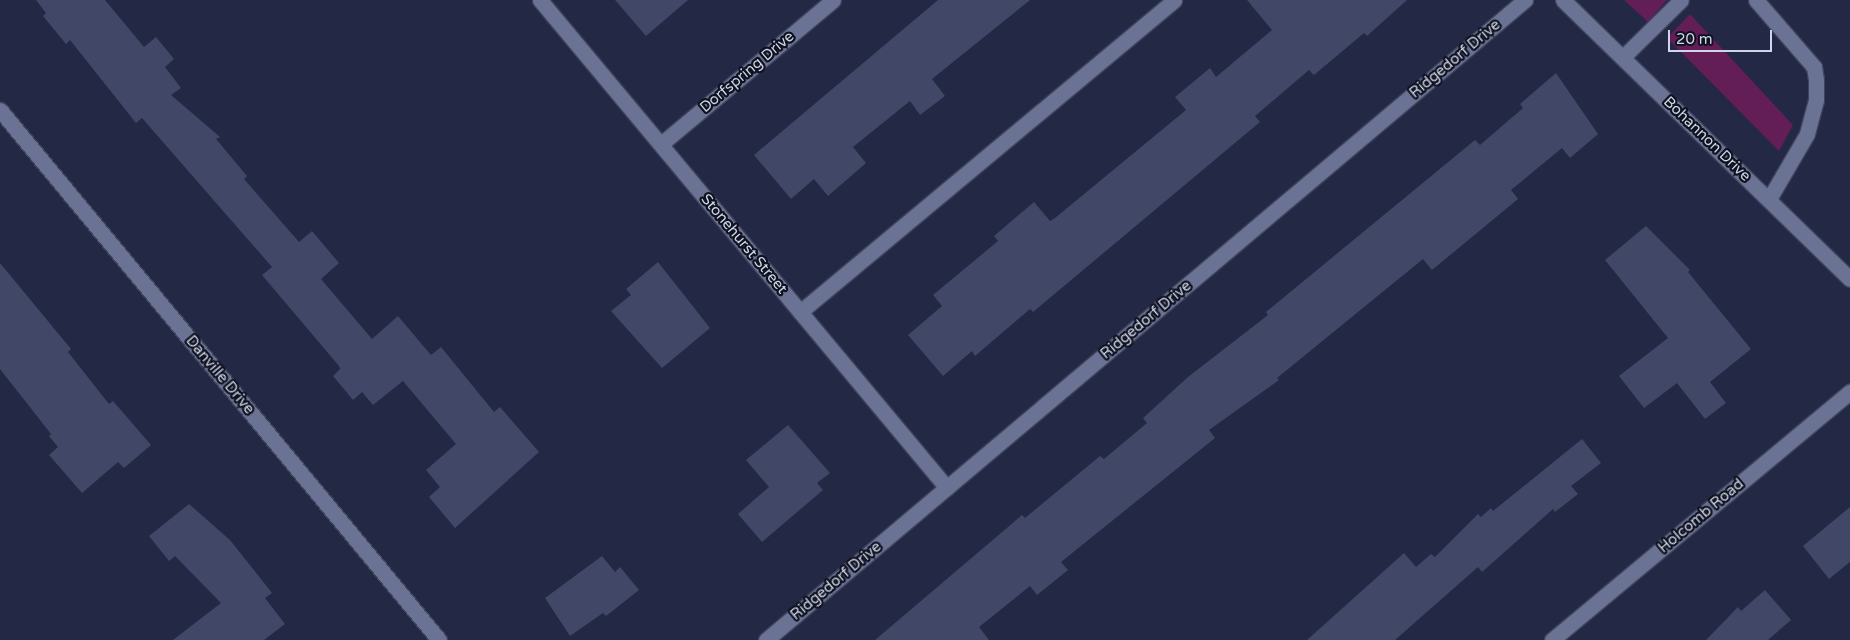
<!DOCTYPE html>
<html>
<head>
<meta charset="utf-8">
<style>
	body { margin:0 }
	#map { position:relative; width:1850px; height:640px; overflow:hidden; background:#232845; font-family:"Varela Round",sans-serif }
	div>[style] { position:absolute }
	.green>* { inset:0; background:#631d57 }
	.building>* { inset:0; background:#414767 }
	.roads { filter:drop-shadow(1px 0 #3f435c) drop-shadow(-1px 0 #3f435c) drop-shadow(0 1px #3f435c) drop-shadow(0 -1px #3f435c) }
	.minor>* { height:15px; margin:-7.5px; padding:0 7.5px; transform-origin:7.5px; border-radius:7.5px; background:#6b7395 }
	span { translate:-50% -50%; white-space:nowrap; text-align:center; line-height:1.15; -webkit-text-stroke:4.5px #0f121f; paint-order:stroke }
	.street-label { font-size:15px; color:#d0d5e9 }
	.scale { position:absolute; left:1668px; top:30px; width:104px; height:22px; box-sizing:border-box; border:2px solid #d0d5e9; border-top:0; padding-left:6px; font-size:15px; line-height:18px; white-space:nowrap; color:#d0d5e9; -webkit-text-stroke:4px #0f121f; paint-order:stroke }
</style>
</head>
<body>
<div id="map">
	<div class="green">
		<div style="clip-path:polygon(1624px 0,1667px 0,1648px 22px)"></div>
		<div style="clip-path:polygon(1690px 14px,1793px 125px,1779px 151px,1667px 38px)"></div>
	</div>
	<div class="building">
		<div style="clip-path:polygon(36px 0,105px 0,144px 47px,156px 37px,174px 59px,165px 67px,181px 88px,171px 95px,220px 137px,216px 139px,247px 176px,244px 179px,299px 242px,312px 231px,339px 263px,321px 279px,372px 339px,398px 316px,431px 355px,441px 347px,494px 412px,500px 407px,539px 452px,455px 528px,429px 497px,440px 487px,426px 470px,456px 444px,403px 381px,373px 405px,362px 392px,353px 400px,333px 376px,340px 369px,339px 366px,262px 275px,272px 267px,142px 118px,136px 123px,70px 40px,66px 44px,43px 16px,46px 13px)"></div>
		<div style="clip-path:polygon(615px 0,688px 0,646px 36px)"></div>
		<div style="clip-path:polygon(938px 0,1030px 0,932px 79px,945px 96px,920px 115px,910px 101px,853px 147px,866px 163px,828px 196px,814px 179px,791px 199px,754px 155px)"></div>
		<div style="clip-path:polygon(1247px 0,1407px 0,1367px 36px,1364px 33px,1314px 75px,1309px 70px,1255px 116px,1260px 122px,1033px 312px,1030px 309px,975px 356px,972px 351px,943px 376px,908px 335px,942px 306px,933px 295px,998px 241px,994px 236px,1034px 202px,1050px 221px,1055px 218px,1186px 110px,1175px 97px,1210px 68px,1216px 77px,1272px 30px)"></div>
		<div style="clip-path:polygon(1556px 73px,1598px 134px,1570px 158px,1562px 148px,1511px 190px,1518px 199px,1432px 270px,1423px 259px,1277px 378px,1279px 380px,1209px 430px,1215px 438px,1061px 562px,1068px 570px,1037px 595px,1030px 586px,979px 627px,989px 640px,875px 640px,1022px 515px,1025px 518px,1100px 456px,1104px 459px,1147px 423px,1143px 418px,1188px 377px,1268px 315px,1266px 312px,1475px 140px,1480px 145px,1523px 108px,1520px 104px)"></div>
		<div style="clip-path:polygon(1646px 226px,1690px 270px,1688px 272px,1751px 349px,1710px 382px,1726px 403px,1705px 419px,1677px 383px,1644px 408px,1619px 376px,1668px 338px,1605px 260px)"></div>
		<div style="clip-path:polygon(658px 262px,710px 328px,662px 368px,611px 311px,631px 295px,626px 289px)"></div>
		<div style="clip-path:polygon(0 263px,71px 349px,68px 352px,109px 404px,113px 401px,151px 445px,124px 468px,118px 462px,82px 493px,49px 455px,58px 447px,49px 436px,51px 434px,0 369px)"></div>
		<div style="clip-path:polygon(788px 425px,830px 473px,817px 483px,823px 490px,762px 542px,738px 514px,769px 487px,746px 460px)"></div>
		<div style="clip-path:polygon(1582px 439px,1601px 463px,1571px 486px,1578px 494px,1555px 512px,1553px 509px,1482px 572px,1478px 567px,1395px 640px,1307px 640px,1404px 553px,1416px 567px,1431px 554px,1435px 557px,1478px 514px,1481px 517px,1491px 508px,1493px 511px)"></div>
		<div style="clip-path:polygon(189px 504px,230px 540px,272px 593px,265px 598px,285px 624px,264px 640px,173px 640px,221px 603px,175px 556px,169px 561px,149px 536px)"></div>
		<div style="clip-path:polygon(1850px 507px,1850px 562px,1829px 579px,1803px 546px)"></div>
		<div style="clip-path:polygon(602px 556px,615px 572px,620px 567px,639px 590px,606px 616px,603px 613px,570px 636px,545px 598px)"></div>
		<div style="clip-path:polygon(1765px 590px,1791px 620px,1768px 640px,1706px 640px,1738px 607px,1741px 611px)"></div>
	</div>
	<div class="roads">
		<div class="minor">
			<div style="left:540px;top:0;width:635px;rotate:50.17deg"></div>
			<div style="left:1563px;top:0;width:400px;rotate:44.2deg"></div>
			<div style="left:1756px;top:0;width:89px;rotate:49.1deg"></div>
			<div style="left:1814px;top:67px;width:13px;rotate:81deg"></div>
			<div style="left:1816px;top:80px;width:20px;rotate:90deg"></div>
			<div style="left:1816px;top:100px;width:35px;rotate:105deg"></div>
			<div style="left:1807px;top:134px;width:75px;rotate:120.3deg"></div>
			<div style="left:1623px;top:57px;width:81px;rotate:-44.5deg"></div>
			<div style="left:0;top:110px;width:688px;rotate:50.36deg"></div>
			<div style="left:661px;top:144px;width:224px;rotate:-39.9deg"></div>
			<div style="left:800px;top:312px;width:487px;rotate:-39.8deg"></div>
			<div style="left:766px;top:640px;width:993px;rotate:-40.14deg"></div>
			<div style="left:1552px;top:640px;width:388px;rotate:-39.8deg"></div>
		</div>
	</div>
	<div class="street-label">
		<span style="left:1455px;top:59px;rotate:-40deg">Ridgedorf Drive</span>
		<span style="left:747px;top:72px;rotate:-40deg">Dorfspring Drive</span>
		<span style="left:1707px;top:139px;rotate:44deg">Bohannon Drive</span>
		<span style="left:744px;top:244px;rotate:50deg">Stonehurst Street</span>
		<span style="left:1146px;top:320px;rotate:-40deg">Ridgedorf Drive</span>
		<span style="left:220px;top:375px;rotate:50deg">Danville Drive</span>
		<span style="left:1701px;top:516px;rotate:-40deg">Holcomb Road</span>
		<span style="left:836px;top:581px;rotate:-40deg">Ridgedorf Drive</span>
	</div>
	<div class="scale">20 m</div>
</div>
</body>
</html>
